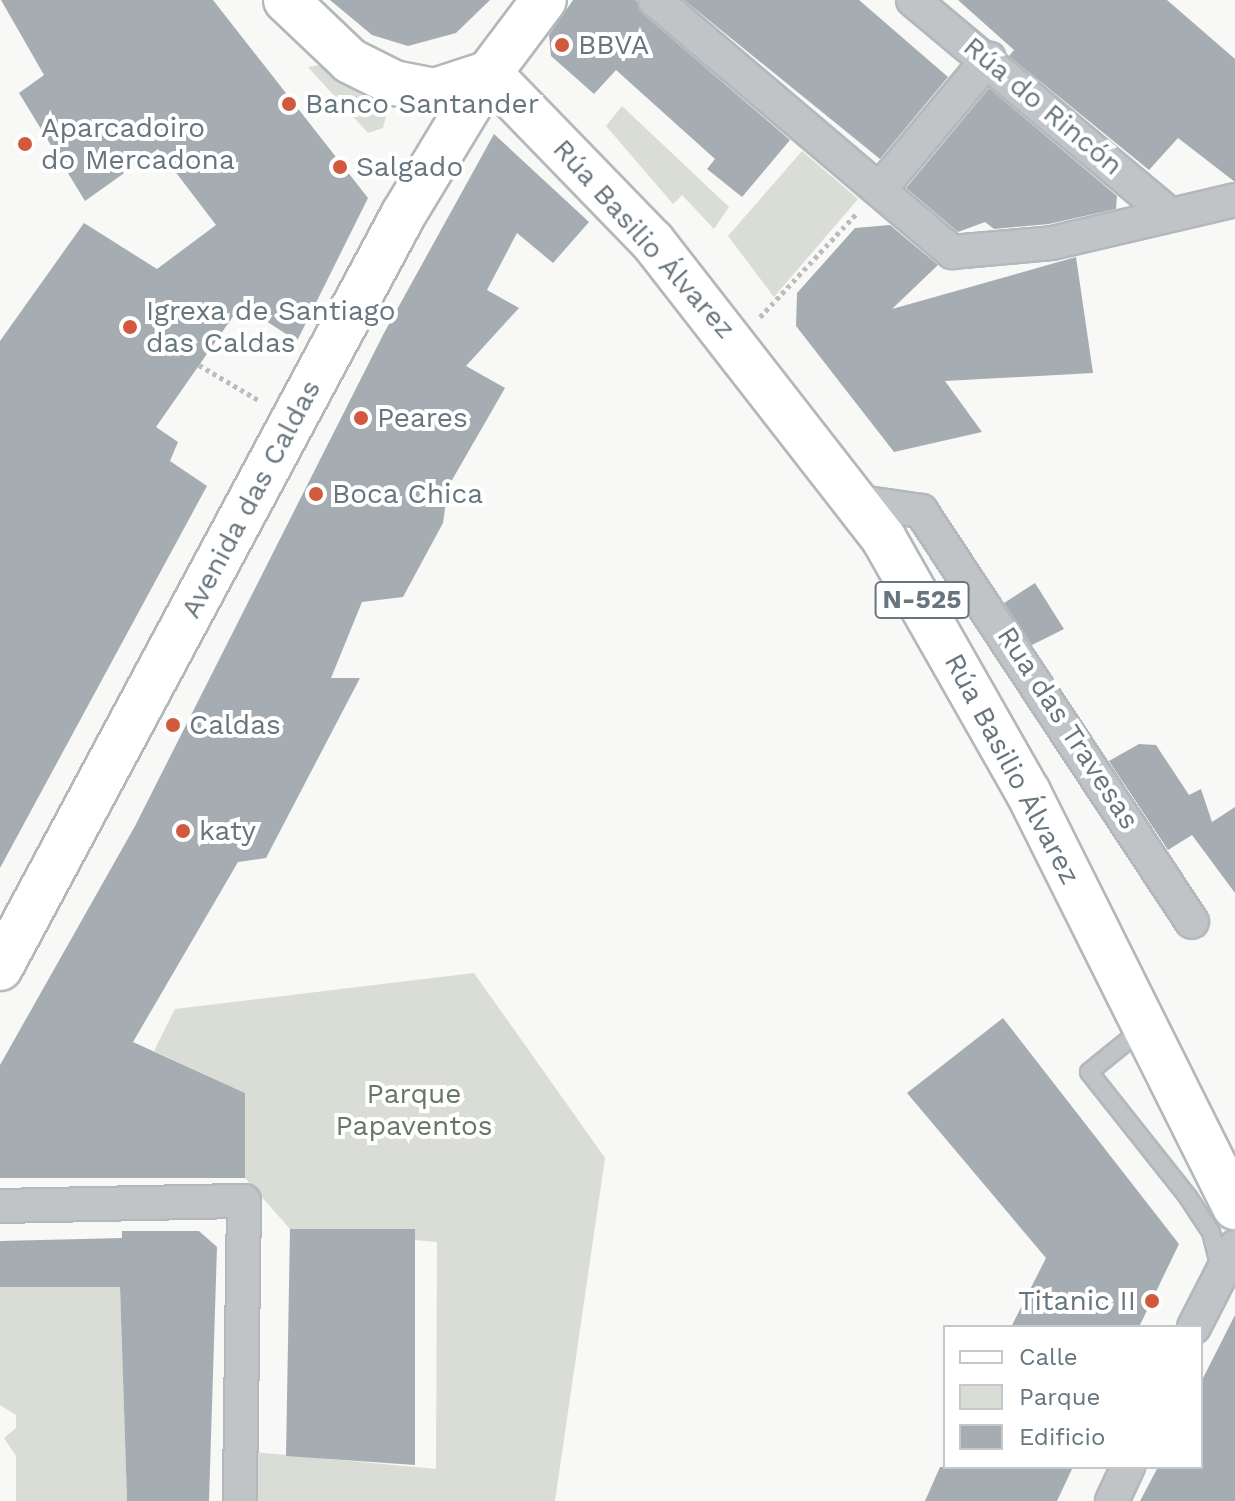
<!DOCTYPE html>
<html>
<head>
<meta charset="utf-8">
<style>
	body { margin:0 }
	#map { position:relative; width:1235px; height:1501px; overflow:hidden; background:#f8f8f6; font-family:"Work Sans",sans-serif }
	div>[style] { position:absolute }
	.green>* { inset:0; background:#d9ddd6 }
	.building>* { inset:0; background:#a5adb2 }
	.path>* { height:5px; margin-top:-2.5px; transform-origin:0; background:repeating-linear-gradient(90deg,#babdbf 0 4px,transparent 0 8px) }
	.roads { filter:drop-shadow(2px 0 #b2b8bc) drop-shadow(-2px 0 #b2b8bc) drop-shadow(0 2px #b2b8bc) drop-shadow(0 -2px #b2b8bc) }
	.lane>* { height:16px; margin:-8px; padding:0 8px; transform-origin:8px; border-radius:8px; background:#c0c4c7 }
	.street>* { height:32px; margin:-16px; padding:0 16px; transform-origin:16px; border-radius:16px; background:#c0c4c7 }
	.secondary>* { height:44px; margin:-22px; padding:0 22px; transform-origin:22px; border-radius:22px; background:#fff }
	.highway>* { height:44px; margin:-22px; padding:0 22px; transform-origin:22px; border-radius:22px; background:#fff }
	.dots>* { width:22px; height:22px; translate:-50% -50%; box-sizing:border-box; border:4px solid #fff; border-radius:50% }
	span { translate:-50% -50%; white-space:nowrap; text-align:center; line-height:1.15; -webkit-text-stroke:8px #fff; paint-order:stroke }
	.shield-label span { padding:2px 6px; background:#fff; border:2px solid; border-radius:6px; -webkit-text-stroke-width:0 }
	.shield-label { font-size:26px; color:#66757e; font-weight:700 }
	.poi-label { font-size:28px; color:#66757e }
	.left { translate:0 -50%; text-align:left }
	.right { translate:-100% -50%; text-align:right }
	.street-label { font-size:28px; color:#66757e }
	.park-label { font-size:28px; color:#687765 }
	.legend { position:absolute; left:943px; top:1325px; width:260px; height:144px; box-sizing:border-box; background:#fff; border:2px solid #c2c8cb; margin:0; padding:10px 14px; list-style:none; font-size:24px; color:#66757e }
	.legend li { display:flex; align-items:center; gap:16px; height:40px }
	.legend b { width:40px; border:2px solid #c2c8cb }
</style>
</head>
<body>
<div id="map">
	<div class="green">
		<div style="clip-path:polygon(319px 65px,389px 103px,383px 128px,368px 133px,308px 67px)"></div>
		<div style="clip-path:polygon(622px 106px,729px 207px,714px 229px,682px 195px,673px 204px,606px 126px)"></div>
		<div style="clip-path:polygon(802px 151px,858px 199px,774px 297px,728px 236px)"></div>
		<div style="clip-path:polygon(474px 973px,605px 1158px,555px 1501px,252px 1501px,254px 1452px,436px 1469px,437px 1242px,290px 1229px,245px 1178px,245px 1093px,154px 1051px,175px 1009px)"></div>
		<div style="clip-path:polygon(0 1287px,120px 1287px,127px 1501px,16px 1501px,16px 1456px,4px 1438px,16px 1428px,16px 1415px,0 1405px)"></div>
	</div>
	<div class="building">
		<div style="clip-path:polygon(1px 0,213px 0,368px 198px,297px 341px,241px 305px,156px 427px,178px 442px,170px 461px,207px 486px,0 868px,0 341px,84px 223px,157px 269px,216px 225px,158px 149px,85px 201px,19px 93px,44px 75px)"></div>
		<div style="clip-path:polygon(330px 0,490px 0,456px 33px,408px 46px,372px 35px)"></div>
		<div style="clip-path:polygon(573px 0,636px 0,643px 14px,790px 140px,742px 197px,707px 169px,715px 159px,616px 70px,594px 94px,551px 56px,549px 35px)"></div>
		<div style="clip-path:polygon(684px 0,859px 0,948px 77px,880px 159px)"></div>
		<div style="clip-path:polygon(958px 0,1167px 0,1235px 59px,1235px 182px,1178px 138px,1149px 170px,1009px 56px,1014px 50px)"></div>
		<div style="clip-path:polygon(989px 88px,1117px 196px,1116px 209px,1049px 224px,994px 229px,985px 222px,958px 232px,906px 188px)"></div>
		<div style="clip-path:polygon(494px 134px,589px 222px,553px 263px,517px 233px,487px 290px,519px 308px,466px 366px,505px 388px,448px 487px,443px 523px,403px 597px,362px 602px,331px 678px,360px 678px,266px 858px,238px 862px,133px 1042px,245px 1093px,245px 1178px,0 1178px,0 1065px,135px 826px,384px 333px)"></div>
		<div style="clip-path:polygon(890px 225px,938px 265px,892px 309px,1076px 257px,1093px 373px,945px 381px,982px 432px,894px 452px,796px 326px,797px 293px,855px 228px)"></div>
		<div style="clip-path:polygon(1035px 583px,1064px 629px,1032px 645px,1004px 603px)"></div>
		<div style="clip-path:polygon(1139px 744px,1156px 745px,1189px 795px,1201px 789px,1212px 822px,1235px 807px,1235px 893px,1192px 835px,1168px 850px,1109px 761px)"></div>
		<div style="clip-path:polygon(1003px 1018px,1179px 1244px,1139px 1327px,1011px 1327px,1046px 1258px,907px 1093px)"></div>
		<div style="clip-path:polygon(290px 1229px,415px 1229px,415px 1465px,286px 1456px)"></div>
		<div style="clip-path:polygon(122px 1231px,199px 1231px,217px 1247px,209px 1501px,127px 1501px,120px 1287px,0 1287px,0 1241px,122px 1238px)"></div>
		<div style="clip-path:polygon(1235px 1315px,1235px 1501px,1140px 1501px,1158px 1467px,1201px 1467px,1201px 1382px)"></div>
		<div style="clip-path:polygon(940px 1467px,1073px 1467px,1057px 1501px,925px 1501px)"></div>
	</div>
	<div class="path">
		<div style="left:760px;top:317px;width:142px;rotate:-47deg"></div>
		<div style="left:199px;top:365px;width:71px;rotate:30.5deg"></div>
	</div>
	<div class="roads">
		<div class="lane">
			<div style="left:1142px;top:1029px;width:68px;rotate:140.9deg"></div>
			<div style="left:1089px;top:1072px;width:159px;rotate:51.6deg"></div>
			<div style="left:1188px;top:1197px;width:42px;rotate:56.7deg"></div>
			<div style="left:1211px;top:1232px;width:37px;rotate:76deg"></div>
		</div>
		<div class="street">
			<div style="left:655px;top:0;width:390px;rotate:40.3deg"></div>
			<div style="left:952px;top:252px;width:100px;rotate:-5.1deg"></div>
			<div style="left:1052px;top:243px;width:188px;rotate:-13.2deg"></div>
			<div style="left:913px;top:0;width:335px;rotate:39.9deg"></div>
			<div style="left:880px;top:189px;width:170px;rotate:-50.2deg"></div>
			<div style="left:859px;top:502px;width:63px;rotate:8.3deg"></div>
			<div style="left:921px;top:511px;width:492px;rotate:56.6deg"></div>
			<div style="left:0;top:1206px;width:244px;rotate:-1.2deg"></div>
			<div style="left:244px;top:1201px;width:300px;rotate:90.8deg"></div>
			<div style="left:1194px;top:1327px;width:90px;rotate:-62.9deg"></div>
			<div style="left:1112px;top:1501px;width:38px;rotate:-65deg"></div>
		</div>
		<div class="secondary">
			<div style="left:0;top:968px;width:854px;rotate:-61.84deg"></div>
			<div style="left:403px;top:215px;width:166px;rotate:-58.8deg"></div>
		</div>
		<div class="highway">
			<div style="left:286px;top:0;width:88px;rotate:43.6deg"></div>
			<div style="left:350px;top:61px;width:49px;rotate:26.6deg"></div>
			<div style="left:394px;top:83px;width:42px;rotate:11deg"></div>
			<div style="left:435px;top:91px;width:57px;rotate:-18.4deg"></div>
			<div style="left:489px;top:73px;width:91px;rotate:-53deg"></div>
			<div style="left:489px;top:73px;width:235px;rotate:45.9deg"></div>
			<div style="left:653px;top:242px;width:376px;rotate:52.1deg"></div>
			<div style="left:884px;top:539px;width:291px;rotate:60.4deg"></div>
			<div style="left:1028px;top:792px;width:464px;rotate:63.5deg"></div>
		</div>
	</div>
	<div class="dots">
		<div style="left:562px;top:45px;background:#d25a3c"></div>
		<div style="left:289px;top:104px;background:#d25a3c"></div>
		<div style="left:25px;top:144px;background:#d25a3c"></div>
		<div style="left:340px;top:167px;background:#d25a3c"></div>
		<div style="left:130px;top:327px;background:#d25a3c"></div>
		<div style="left:361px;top:418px;background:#d25a3c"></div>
		<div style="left:316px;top:494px;background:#d25a3c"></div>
		<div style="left:173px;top:725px;background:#d25a3c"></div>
		<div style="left:183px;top:831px;background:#d25a3c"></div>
		<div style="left:1152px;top:1301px;background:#d25a3c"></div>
	</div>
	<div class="shield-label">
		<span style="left:922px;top:600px">N-525</span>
	</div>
	<div class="poi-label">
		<span class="left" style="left:578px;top:45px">BBVA</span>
		<span class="left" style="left:305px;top:104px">Banco Santander</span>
		<span class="left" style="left:41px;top:144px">Aparcadoiro<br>do Mercadona</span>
		<span class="left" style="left:356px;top:167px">Salgado</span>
		<span class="left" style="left:146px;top:327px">Igrexa de Santiago<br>das Caldas</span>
		<span class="left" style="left:377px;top:418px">Peares</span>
		<span class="left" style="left:332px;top:494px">Boca Chica</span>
		<span class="left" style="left:189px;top:725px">Caldas</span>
		<span class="left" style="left:199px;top:831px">katy</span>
		<span class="right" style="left:1136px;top:1301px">Titanic II</span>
	</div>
	<div class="street-label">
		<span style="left:1043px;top:106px;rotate:40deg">Rúa do Rincón</span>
		<span style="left:644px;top:239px;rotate:48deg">Rúa Basilio Álvarez</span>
		<span style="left:251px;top:499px;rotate:-62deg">Avenida das Caldas</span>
		<span style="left:1068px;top:728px;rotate:57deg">Rua das Travesas</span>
		<span style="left:1012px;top:769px;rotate:62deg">Rúa Basilio Álvarez</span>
	</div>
	<div class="park-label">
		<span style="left:414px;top:1110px">Parque<br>Papaventos</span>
	</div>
	<ul class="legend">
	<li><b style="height:10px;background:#fff"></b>Calle</li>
	<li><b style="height:22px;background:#d9ddd6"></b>Parque</li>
	<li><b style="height:22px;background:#a5adb2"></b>Edificio</li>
	</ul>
</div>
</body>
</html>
